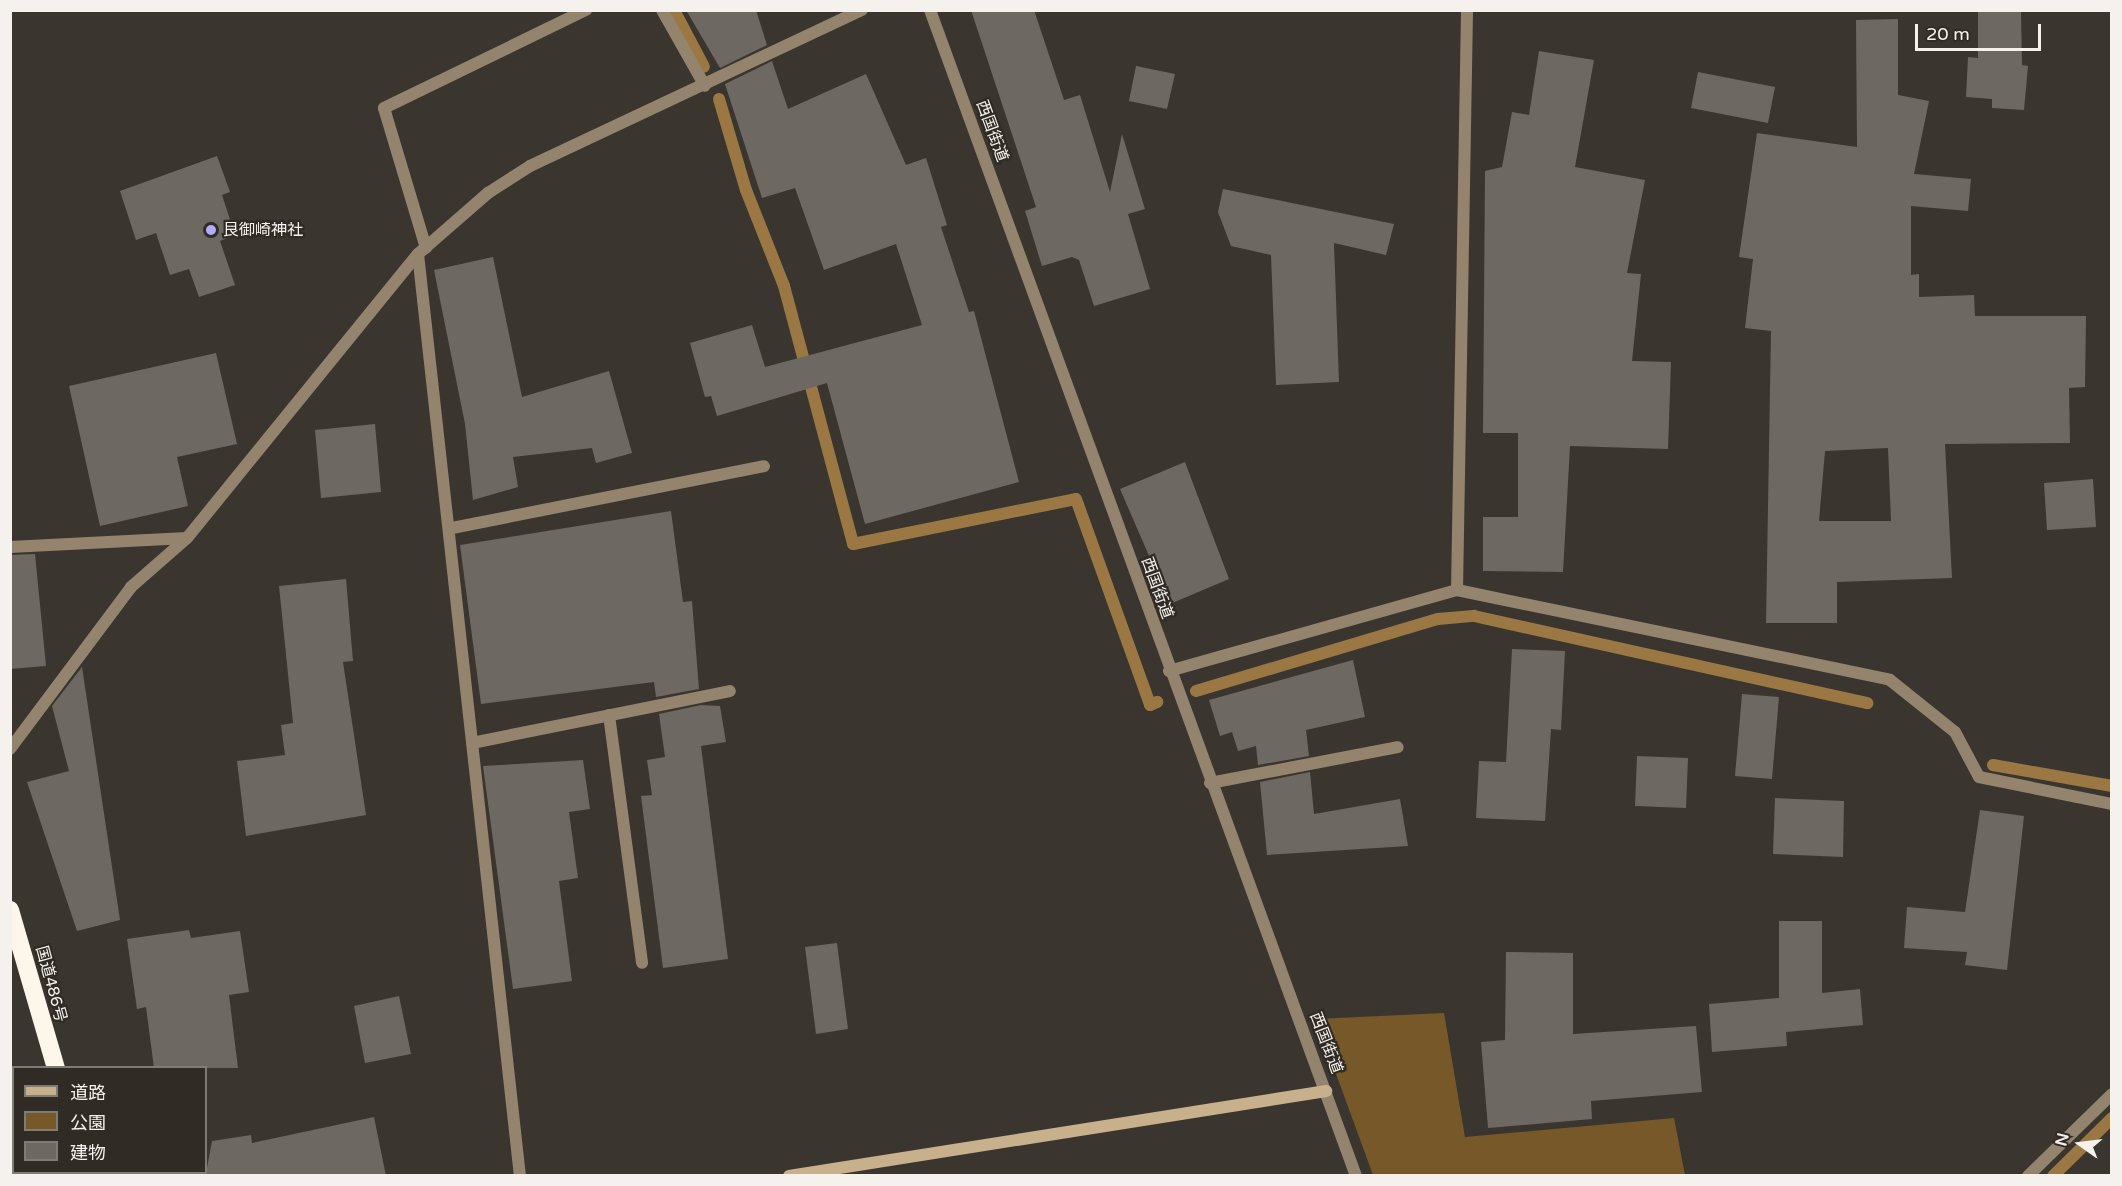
<!DOCTYPE html>
<html>
<head>
<meta charset="utf-8">
<style>
	body { margin:0 }
	#map { position:relative; width:2122px; height:1186px; overflow:hidden; background:#3a362f; font-family:"Varela Round","Noto Sans JP",sans-serif }
	div>[style] { position:absolute }
	.green>* { inset:0; background:#775828 }
	.stream>* { height:12px; margin:-6px; padding:0 6px; transform-origin:6px; border-radius:6px; background:#9b7843 }
	.building>* { inset:0; background:#6d6861 }
	.lane>* { height:12px; margin:-6px; padding:0 6px; transform-origin:6px; border-radius:6px; background:#94846e }
	.street>* { height:12px; margin:-6px; padding:0 6px; transform-origin:6px; border-radius:6px; background:#94846e }
	.secondary>* { height:12px; margin:-6px; padding:0 6px; transform-origin:6px; border-radius:6px; background:#c9b08c }
	.highway>* { height:18px; margin:-9px; padding:0 9px; transform-origin:9px; border-radius:9px; background:#fdf6eb }
	.dots>* { width:16px; height:16px; translate:-50% -50%; box-sizing:border-box; border:3px solid #302b25; border-radius:50% }
	span { translate:-50% -50%; white-space:nowrap; text-align:center; line-height:1.15; -webkit-text-stroke:4.5px #302b25; paint-order:stroke }
	.street-label { font-size:16px; color:#f5f2ee }
	.poi-label { font-size:16px; color:#f5f2ee }
	.left { translate:0 -50%; text-align:left }
	.frame { position:absolute; inset:0; border:12px solid #f5f2ee; pointer-events:none }
	.legend { position:absolute; left:12px; top:1066px; width:195px; height:108px; box-sizing:border-box; background:#302b25; border:2px solid #7f7b75; margin:0; padding:8px 10px; list-style:none; font-size:18px; color:#f5f2ee }
	.legend li { display:flex; align-items:center; gap:12px; height:30px }
	.legend b { width:30px; border:2px solid #7f7b75 }
	.north { position:absolute; left:2050px; top:1114px; width:60px; height:60px; -webkit-text-stroke:4px #302b25; paint-order:stroke; rotate:284deg; font-size:16px; font-weight:700; line-height:24px; text-align:center; color:#f5f2ee }
	.north::after { content:''; display:block; margin:auto; width:21px; height:27px; background:#f5f2ee; clip-path:polygon(50% 0,100% 100%,50% 72%,0 100%) }
	.scale { position:absolute; left:1915px; top:24px; width:126px; height:27px; box-sizing:border-box; border:3px solid #f5f2ee; border-top:0; padding-left:8px; font-size:18px; line-height:21px; white-space:nowrap; color:#f5f2ee; -webkit-text-stroke:4px #302b25; paint-order:stroke }
</style>
</head>
<body>
<div id="map">
	<div class="green">
		<div style="clip-path:polygon(1444px 1013px,1465px 1137px,1674px 1118px,1685px 1175px,1373px 1175px,1316px 1019px)"></div>
	</div>
	<div class="stream">
		<div style="left:674px;top:10px;width:64px;rotate:62.2deg"></div>
		<div style="left:719px;top:99px;width:95px;rotate:73.5deg"></div>
		<div style="left:746px;top:190px;width:103px;rotate:68.4deg"></div>
		<div style="left:784px;top:286px;width:267px;rotate:75deg"></div>
		<div style="left:853px;top:544px;width:227px;rotate:-11.4deg"></div>
		<div style="left:1076px;top:499px;width:219px;rotate:70.2deg"></div>
		<div style="left:1150px;top:705px;width:8px;rotate:-23deg"></div>
		<div style="left:1196px;top:691px;width:252px;rotate:-16.6deg"></div>
		<div style="left:1438px;top:619px;width:36px;rotate:-5deg"></div>
		<div style="left:1474px;top:616px;width:403px;rotate:12.5deg"></div>
		<div style="left:1993px;top:765px;width:121px;rotate:10deg"></div>
		<div style="left:2053px;top:1176px;width:83px;rotate:-44.5deg"></div>
	</div>
	<div class="building">
		<div style="clip-path:polygon(686px 10px,756px 10px,767px 45px,720px 68px)"></div>
		<div style="clip-path:polygon(971px 10px,1034px 10px,1064px 100px,1080px 95px,1110px 192px,1122px 134px,1145px 209px,1128px 214px,1150px 289px,1094px 306px,1079px 260px,1072px 257px,1042px 266px,1025px 211px,1036px 207px)"></div>
		<div style="clip-path:polygon(1978px 10px,2021px 10px,2022px 65px,2028px 66px,2024px 110px,1992px 108px,1992px 99px,1966px 97px,1968px 57px,1978px 58px)"></div>
		<div style="clip-path:polygon(evenodd,1898px 19px,1898px 95px,1929px 101px,1914px 174px,1971px 179px,1968px 211px,1911px 206px,1911px 275px,1919px 274px,1919px 297px,1974px 295px,1975px 316px,2086px 316px,2085px 387px,2069px 388px,2070px 443px,1945px 444px,1952px 578px,1837px 582px,1837px 623px,1766px 623px,1771px 331px,1745px 328px,1753px 259px,1739px 257px,1757px 133px,1857px 147px,1856px 20px,1898px 19px,1888px 448px,1891px 521px,1819px 521px,1825px 451px,1888px 448px)"></div>
		<div style="clip-path:polygon(1539px 51px,1594px 60px,1575px 167px,1645px 180px,1627px 273px,1641px 274px,1632px 361px,1671px 362px,1668px 449px,1570px 446px,1563px 572px,1483px 571px,1483px 517px,1518px 517px,1518px 433px,1483px 433px,1485px 171px,1502px 167px,1512px 112px,1529px 115px)"></div>
		<div style="clip-path:polygon(772px 61px,788px 109px,866px 74px,906px 165px,926px 158px,947px 225px,941px 227px,969px 312px,974px 311px,1019px 482px,865px 524px,827px 383px,717px 416px,711px 396px,705px 397px,690px 343px,752px 325px,765px 367px,922px 325px,896px 244px,824px 270px,795px 188px,762px 198px,725px 84px)"></div>
		<div style="clip-path:polygon(1136px 66px,1175px 74px,1167px 109px,1129px 101px)"></div>
		<div style="clip-path:polygon(1698px 72px,1775px 87px,1768px 123px,1691px 108px)"></div>
		<div style="clip-path:polygon(217px 156px,230px 192px,222px 195px,235px 235px,220px 241px,235px 285px,199px 297px,189px 269px,170px 275px,156px 233px,136px 240px,120px 191px)"></div>
		<div style="clip-path:polygon(1223px 189px,1394px 224px,1386px 255px,1334px 243px,1339px 382px,1276px 385px,1271px 255px,1231px 246px,1218px 212px)"></div>
		<div style="clip-path:polygon(493px 257px,522px 397px,609px 371px,632px 453px,596px 463px,592px 448px,513px 457px,518px 487px,473px 500px,465px 424px,434px 270px)"></div>
		<div style="clip-path:polygon(216px 353px,237px 444px,177px 457px,188px 506px,100px 526px,69px 386px)"></div>
		<div style="clip-path:polygon(375px 424px,381px 492px,321px 498px,315px 430px)"></div>
		<div style="clip-path:polygon(1185px 462px,1229px 579px,1170px 604px,1120px 489px)"></div>
		<div style="clip-path:polygon(2093px 479px,2096px 527px,2047px 530px,2044px 483px)"></div>
		<div style="clip-path:polygon(671px 511px,683px 602px,692px 601px,699px 689px,656px 697px,654px 682px,481px 704px,460px 545px)"></div>
		<div style="clip-path:polygon(35px 554px,46px 666px,10px 669px,10px 555px)"></div>
		<div style="clip-path:polygon(346px 579px,353px 661px,343px 662px,366px 815px,246px 836px,237px 761px,285px 755px,281px 725px,293px 723px,279px 586px)"></div>
		<div style="clip-path:polygon(1512px 649px,1565px 651px,1561px 730px,1551px 729px,1545px 821px,1476px 818px,1479px 761px,1506px 762px)"></div>
		<div style="clip-path:polygon(1353px 660px,1365px 717px,1306px 730px,1309px 756px,1258px 765px,1256px 746px,1238px 751px,1232px 732px,1220px 736px,1209px 700px)"></div>
		<div style="clip-path:polygon(82px 667px,120px 920px,77px 931px,27px 782px,69px 771px,52px 706px)"></div>
		<div style="clip-path:polygon(1742px 694px,1779px 697px,1772px 779px,1735px 776px)"></div>
		<div style="clip-path:polygon(701px 705px,720px 706px,726px 742px,701px 746px,728px 959px,663px 968px,641px 796px,652px 795px,647px 760px,665px 757px,659px 714px)"></div>
		<div style="clip-path:polygon(1637px 756px,1688px 758px,1686px 808px,1635px 806px)"></div>
		<div style="clip-path:polygon(583px 760px,590px 809px,569px 812px,578px 878px,559px 881px,572px 981px,513px 989px,483px 766px)"></div>
		<div style="clip-path:polygon(1310px 772px,1314px 814px,1400px 799px,1408px 846px,1267px 855px,1260px 782px)"></div>
		<div style="clip-path:polygon(1775px 798px,1844px 801px,1843px 857px,1773px 854px)"></div>
		<div style="clip-path:polygon(1980px 810px,2024px 816px,2007px 970px,1965px 965px,1967px 952px,1904px 948px,1907px 907px,1965px 912px)"></div>
		<div style="clip-path:polygon(1779px 921px,1822px 921px,1822px 993px,1860px 989px,1863px 1025px,1786px 1032px,1787px 1046px,1712px 1052px,1709px 1004px,1779px 998px)"></div>
		<div style="clip-path:polygon(189px 930px,191px 938px,240px 931px,249px 992px,229px 995px,238px 1068px,154px 1068px,146px 1007px,137px 1009px,127px 939px)"></div>
		<div style="clip-path:polygon(837px 943px,848px 1029px,816px 1034px,805px 947px)"></div>
		<div style="clip-path:polygon(1506px 952px,1573px 953px,1573px 1034px,1696px 1026px,1702px 1092px,1591px 1101px,1592px 1119px,1488px 1128px,1481px 1042px,1505px 1040px)"></div>
		<div style="clip-path:polygon(399px 996px,411px 1054px,365px 1063px,354px 1006px)"></div>
		<div style="clip-path:polygon(374px 1117px,386px 1176px,170px 1176px,206px 1173px,212px 1141px,251px 1135px,252px 1143px)"></div>
	</div>
	<div class="lane">
		<div style="left:452px;top:528px;width:318px;rotate:-11.2deg"></div>
		<div style="left:609px;top:715px;width:250px;rotate:82.4deg"></div>
		<div style="left:472px;top:743px;width:263px;rotate:-11.4deg"></div>
	</div>
	<div class="street">
		<div style="left:662px;top:10px;width:87px;rotate:60.5deg"></div>
		<div style="left:930px;top:10px;width:1241px;rotate:69.93deg"></div>
		<div style="left:426px;top:248px;width:146px;rotate:-106.7deg"></div>
		<div style="left:384px;top:108px;width:225px;rotate:-25.9deg"></div>
		<div style="left:418px;top:254px;width:928px;rotate:83.69deg"></div>
		<div style="left:10px;top:547px;width:177px;rotate:-2.9deg"></div>
		<div style="left:1457px;top:590px;width:580px;rotate:-89.01deg"></div>
		<div style="left:1169px;top:671px;width:299px;rotate:-15.7deg"></div>
		<div style="left:1457px;top:590px;width:442px;rotate:11.7deg"></div>
		<div style="left:1890px;top:680px;width:83px;rotate:38.7deg"></div>
		<div style="left:1955px;top:732px;width:51px;rotate:61.9deg"></div>
		<div style="left:1979px;top:777px;width:136px;rotate:11.5deg"></div>
		<div style="left:10px;top:749px;width:202px;rotate:-53.2deg"></div>
		<div style="left:131px;top:587px;width:74px;rotate:-41.2deg"></div>
		<div style="left:187px;top:538px;width:366px;rotate:-50.9deg"></div>
		<div style="left:418px;top:254px;width:93px;rotate:-41.1deg"></div>
		<div style="left:488px;top:193px;width:50px;rotate:-32.7deg"></div>
		<div style="left:530px;top:166px;width:367px;rotate:-25.2deg"></div>
		<div style="left:1210px;top:783px;width:191px;rotate:-10.8deg"></div>
		<div style="left:2028px;top:1176px;width:117px;rotate:-44.3deg"></div>
	</div>
	<div class="secondary">
		<div style="left:789px;top:1176px;width:544px;rotate:-8.99deg"></div>
	</div>
	<div class="highway">
		<div style="left:10px;top:910px;width:165px;rotate:73.8deg"></div>
		<div style="left:94px;top:1172px;width:4px;rotate:76deg"></div>
	</div>
	<div class="dots">
		<div style="left:211px;top:230px;background:#b3adf9"></div>
	</div>
	<div class="street-label">
		<span style="left:992px;top:131px;rotate:70deg">西国街道</span>
		<span style="left:1157px;top:588px;rotate:70deg">西国街道</span>
		<span style="left:51px;top:984px;rotate:75deg">国道486号</span>
		<span style="left:1326px;top:1043px;rotate:69deg">西国街道</span>
	</div>
	<div class="poi-label">
		<span class="left" style="left:223px;top:230px">艮御崎神社</span>
	</div>
	<div class="frame"></div>
	<ul class="legend">
	<li><b style="height:8px;background:#c9b08c"></b>道路</li>
	<li><b style="height:16px;background:#775828"></b>公園</li>
	<li><b style="height:16px;background:#6d6861"></b>建物</li>
	</ul>
	<div class="north">N</div>
	<div class="scale">20 m</div>
</div>
</body>
</html>
